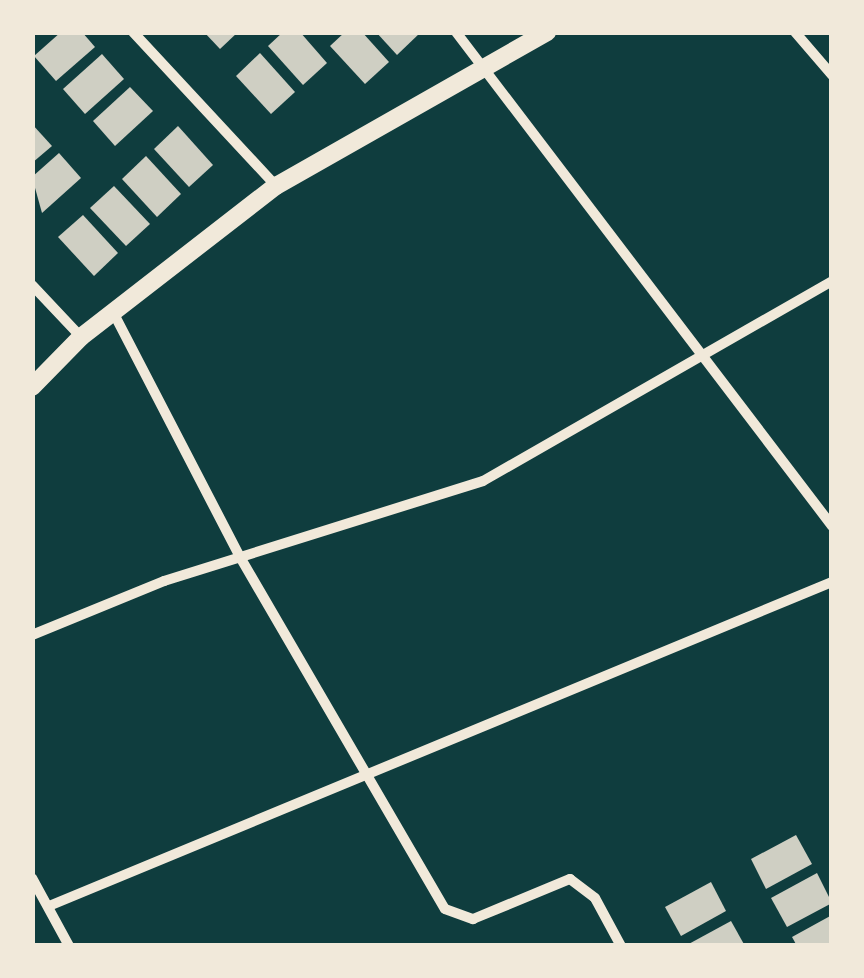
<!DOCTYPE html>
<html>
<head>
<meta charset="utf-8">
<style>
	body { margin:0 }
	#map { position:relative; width:864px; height:978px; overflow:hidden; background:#0f3d3e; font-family:Poppins,sans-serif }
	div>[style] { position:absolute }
	.building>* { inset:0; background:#cfcfc3 }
	.minor>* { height:10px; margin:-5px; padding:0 5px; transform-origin:5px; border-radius:5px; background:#f1e9da }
	.tertiary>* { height:18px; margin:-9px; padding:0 9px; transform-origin:9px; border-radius:9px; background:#f1e9da }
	span { translate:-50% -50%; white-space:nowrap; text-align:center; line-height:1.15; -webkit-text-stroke:8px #f1e9da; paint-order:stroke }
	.frame { position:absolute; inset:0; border:35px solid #f1e9da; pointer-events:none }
</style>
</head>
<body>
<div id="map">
	<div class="building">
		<div style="clip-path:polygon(61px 32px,82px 32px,95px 47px,56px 81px,34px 56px)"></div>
		<div style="clip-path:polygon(204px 32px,238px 32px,220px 49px)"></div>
		<div style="clip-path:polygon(283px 32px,300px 32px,327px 63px,303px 85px,268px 46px)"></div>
		<div style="clip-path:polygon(345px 32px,362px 32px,389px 62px,365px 84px,330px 46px)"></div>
		<div style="clip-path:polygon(376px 32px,421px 32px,397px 55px)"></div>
		<div style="clip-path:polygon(260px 53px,295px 92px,271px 114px,236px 76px)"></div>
		<div style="clip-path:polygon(102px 54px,124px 79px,85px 114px,63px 89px)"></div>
		<div style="clip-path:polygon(130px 87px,153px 111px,115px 146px,93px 121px)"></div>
		<div style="clip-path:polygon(32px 124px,52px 146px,32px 163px)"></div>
		<div style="clip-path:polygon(178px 126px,213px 165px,189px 187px,154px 149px)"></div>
		<div style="clip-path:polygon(59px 153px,81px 178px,42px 213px,32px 177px)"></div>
		<div style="clip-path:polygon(146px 156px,181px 194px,157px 217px,122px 179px)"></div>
		<div style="clip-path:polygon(114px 186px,150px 224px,126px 246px,90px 208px)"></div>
		<div style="clip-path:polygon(83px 215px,118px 253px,94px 276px,58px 237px)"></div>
		<div style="clip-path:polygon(796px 835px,812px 864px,766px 889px,751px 859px)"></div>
		<div style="clip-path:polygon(817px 873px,832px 903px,787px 927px,771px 898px)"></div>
		<div style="clip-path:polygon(711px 882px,726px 911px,681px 936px,665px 907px)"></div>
		<div style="clip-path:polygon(832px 915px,832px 946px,797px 946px,792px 937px)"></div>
		<div style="clip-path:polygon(731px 921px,745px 946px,685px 946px)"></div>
	</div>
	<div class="minor">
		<div style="left:133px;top:32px;width:210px;rotate:47.1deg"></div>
		<div style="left:456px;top:32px;width:621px;rotate:52.72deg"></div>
		<div style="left:795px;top:32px;width:57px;rotate:49.3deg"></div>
		<div style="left:32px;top:285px;width:71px;rotate:46.7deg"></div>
		<div style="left:113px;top:312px;width:276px;rotate:62.6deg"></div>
		<div style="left:240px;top:557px;width:407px;rotate:59.8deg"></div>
		<div style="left:445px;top:909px;width:30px;rotate:20deg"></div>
		<div style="left:473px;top:919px;width:105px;rotate:-22.4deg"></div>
		<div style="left:570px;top:879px;width:31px;rotate:37deg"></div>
		<div style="left:595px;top:898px;width:55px;rotate:61.6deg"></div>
		<div style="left:32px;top:635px;width:143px;rotate:-22.2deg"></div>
		<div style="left:164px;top:581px;width:334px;rotate:-17.4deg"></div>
		<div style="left:483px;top:481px;width:402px;rotate:-29.8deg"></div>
		<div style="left:32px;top:878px;width:77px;rotate:61.4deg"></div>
		<div style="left:49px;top:906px;width:847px;rotate:-22.48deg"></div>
	</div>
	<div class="tertiary">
		<div style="left:32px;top:387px;width:70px;rotate:-45.6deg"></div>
		<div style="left:81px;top:337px;width:247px;rotate:-37.8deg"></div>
		<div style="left:276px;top:186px;width:312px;rotate:-29.6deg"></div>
	</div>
	<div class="frame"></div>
</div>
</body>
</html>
